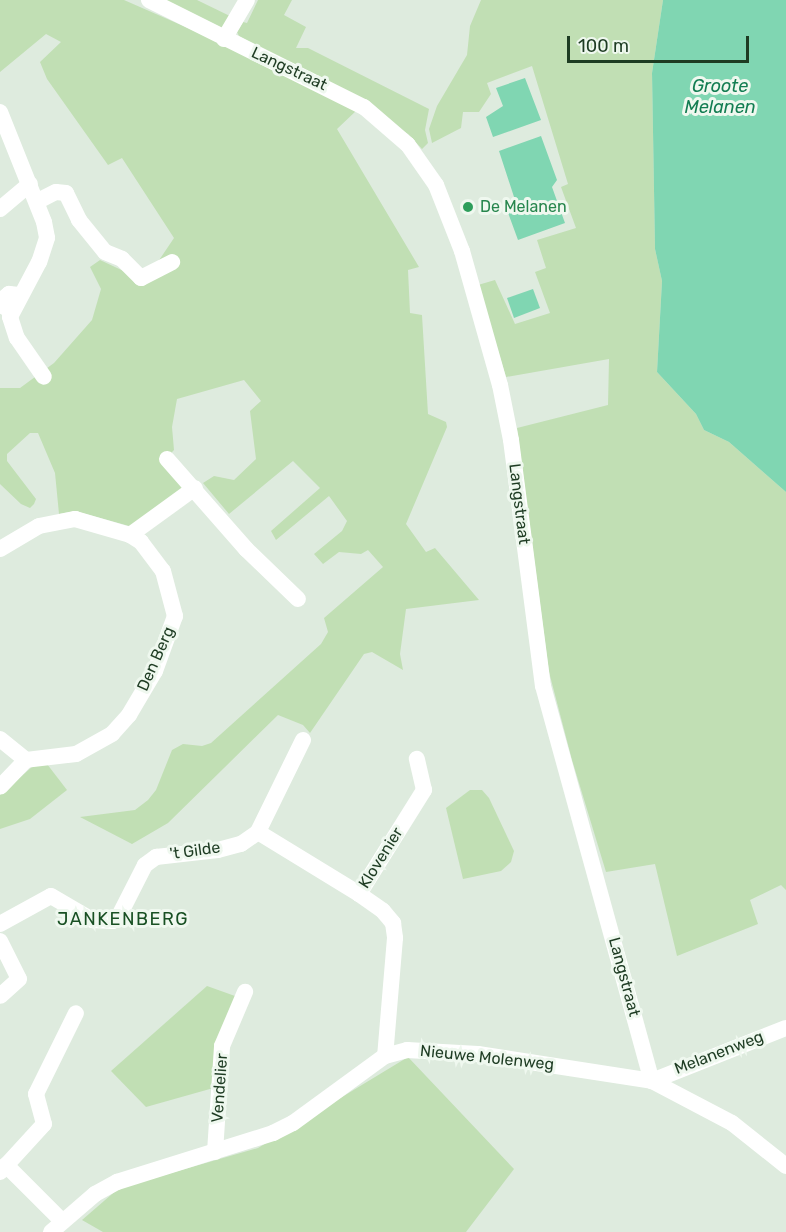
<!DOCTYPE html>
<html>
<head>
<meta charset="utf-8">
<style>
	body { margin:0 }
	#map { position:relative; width:786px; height:1232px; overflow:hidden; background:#deebde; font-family:Rubik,sans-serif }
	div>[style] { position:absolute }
	.green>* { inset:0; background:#c1dfb4 }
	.water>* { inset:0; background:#80d6b2 }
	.minor>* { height:16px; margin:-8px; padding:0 8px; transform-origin:8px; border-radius:8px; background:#fff }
	.dots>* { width:16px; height:16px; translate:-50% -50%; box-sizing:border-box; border:3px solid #eff8ef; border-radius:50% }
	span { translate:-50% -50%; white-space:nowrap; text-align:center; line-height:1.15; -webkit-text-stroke:6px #eff8ef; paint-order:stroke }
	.street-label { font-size:16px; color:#1e3c23 }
	.leisure-label { font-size:16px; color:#27864d }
	.left { translate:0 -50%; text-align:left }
	.water-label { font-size:18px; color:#137d52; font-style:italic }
	.neighbourhood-label { font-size:18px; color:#185023; letter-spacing:1.5px }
	.scale { position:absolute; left:567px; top:36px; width:182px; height:27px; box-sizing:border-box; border:3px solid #1e3c23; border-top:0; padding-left:8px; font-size:18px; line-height:21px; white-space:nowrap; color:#1e3c23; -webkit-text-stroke:4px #eff8ef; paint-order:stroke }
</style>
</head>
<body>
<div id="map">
	<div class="green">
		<div style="clip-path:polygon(0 0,124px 0,254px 57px,357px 110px,337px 129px,419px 267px,408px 270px,410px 313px,422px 315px,428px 414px,446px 422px,447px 427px,406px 524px,426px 552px,435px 548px,479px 600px,406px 609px,400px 654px,403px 670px,372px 652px,364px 654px,310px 733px,303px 725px,278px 715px,168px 823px,132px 844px,80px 817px,135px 810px,148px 800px,156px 790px,172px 750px,183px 744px,202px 746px,211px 743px,321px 644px,328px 632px,324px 618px,383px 567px,368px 550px,361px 554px,339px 552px,323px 564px,314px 554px,342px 531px,347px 521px,329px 496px,276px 540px,271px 531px,320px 488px,293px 461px,229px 514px,203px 483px,214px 476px,234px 480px,256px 459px,250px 411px,261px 401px,244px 380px,177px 399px,172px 427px,174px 450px,165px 459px,186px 485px,140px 529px,75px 511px,59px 514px,55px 473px,38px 433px,30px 433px,7px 454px,7px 461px,36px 499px,34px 504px,30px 508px,21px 504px,0 484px,0 388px,20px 388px,54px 363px,92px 320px,101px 289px,90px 267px,100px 260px,145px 281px,174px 238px,122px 158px,108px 165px,47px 79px,40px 62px,61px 42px,46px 34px,0 72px)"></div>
		<div style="clip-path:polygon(156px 0,197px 0,236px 19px,227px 31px)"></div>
		<div style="clip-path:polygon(258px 0,292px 0,284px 15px,306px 27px,296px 48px,308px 48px,429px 109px,425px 130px,428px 143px,422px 149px,408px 134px,239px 36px,237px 32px,243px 22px,247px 23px)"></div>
		<div style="clip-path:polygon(481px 0,663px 0,652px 73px,655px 249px,662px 281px,657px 372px,696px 414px,704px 430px,729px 442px,786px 492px,786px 890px,781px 885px,750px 900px,758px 924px,677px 956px,655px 864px,606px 872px,572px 760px,549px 672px,517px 428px,608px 405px,609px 359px,506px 377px,478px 285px,495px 280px,515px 324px,550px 313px,535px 272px,546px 268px,537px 240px,576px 228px,561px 187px,568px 184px,532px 66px,487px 83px,491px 94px,479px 112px,463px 112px,461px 128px,432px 143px,429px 129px,437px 106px,467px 55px,470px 26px)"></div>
		<div style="clip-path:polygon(47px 764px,67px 790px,30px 819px,0 829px,0 795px,33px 766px)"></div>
		<div style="clip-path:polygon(470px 790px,482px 790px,489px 798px,514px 851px,511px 862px,501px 871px,463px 879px,446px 808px)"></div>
		<div style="clip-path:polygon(207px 986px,235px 996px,217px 1087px,146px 1107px,111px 1071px)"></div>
		<div style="clip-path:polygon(408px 1057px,514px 1169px,466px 1232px,103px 1232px,82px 1220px,119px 1188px,258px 1148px)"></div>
	</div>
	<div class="water">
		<div style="clip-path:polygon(663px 0,786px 0,786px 492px,729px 442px,704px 430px,696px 414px,657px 372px,662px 281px,655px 249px,652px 73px)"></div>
		<div style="clip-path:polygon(525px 78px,541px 120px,493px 137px,486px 117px,503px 106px,496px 88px)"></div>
		<div style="clip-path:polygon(541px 136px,557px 180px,552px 187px,565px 223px,518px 240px,507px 210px,515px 200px,499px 151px)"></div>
		<div style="clip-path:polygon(533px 289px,540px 308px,514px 318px,507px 298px)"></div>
	</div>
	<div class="minor">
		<div style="left:149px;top:0;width:240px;rotate:26.5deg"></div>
		<div style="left:364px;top:107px;width:58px;rotate:40.8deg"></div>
		<div style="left:408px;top:145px;width:49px;rotate:55deg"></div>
		<div style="left:436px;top:185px;width:71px;rotate:68.5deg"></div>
		<div style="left:462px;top:251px;width:139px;rotate:74.2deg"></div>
		<div style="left:500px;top:385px;width:56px;rotate:78.7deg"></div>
		<div style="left:511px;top:440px;width:248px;rotate:82.6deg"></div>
		<div style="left:543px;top:686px;width:410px;rotate:74.6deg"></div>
		<div style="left:224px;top:39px;width:45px;rotate:-59.5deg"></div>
		<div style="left:0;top:112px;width:118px;rotate:68.2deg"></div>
		<div style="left:44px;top:222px;width:16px;rotate:79deg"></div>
		<div style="left:47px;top:238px;width:25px;rotate:108deg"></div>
		<div style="left:39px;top:262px;width:62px;rotate:117.8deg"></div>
		<div style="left:10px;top:317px;width:22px;rotate:72deg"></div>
		<div style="left:17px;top:338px;width:47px;rotate:55.3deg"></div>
		<div style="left:38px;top:201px;width:20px;rotate:-27deg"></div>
		<div style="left:56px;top:192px;width:10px;rotate:6deg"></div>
		<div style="left:66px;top:193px;width:30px;rotate:64deg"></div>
		<div style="left:79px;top:220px;width:41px;rotate:50.9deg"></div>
		<div style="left:105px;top:252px;width:18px;rotate:22deg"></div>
		<div style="left:122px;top:259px;width:27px;rotate:45deg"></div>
		<div style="left:141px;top:278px;width:35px;rotate:-27deg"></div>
		<div style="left:0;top:209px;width:39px;rotate:-40deg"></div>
		<div style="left:12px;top:312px;width:11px;rotate:-146deg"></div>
		<div style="left:3px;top:306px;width:7px;rotate:-90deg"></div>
		<div style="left:3px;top:299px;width:8px;rotate:-40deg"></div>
		<div style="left:9px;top:294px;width:11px;rotate:5deg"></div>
		<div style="left:167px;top:459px;width:120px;rotate:48.7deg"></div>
		<div style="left:246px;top:549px;width:72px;rotate:43.9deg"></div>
		<div style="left:130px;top:535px;width:80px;rotate:-35.9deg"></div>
		<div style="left:0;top:549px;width:45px;rotate:-30.5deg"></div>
		<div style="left:39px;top:526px;width:37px;rotate:-11deg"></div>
		<div style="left:75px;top:519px;width:57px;rotate:16.2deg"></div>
		<div style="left:130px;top:535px;width:13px;rotate:32deg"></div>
		<div style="left:141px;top:542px;width:36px;rotate:53deg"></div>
		<div style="left:163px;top:571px;width:47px;rotate:75.1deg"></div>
		<div style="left:175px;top:616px;width:59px;rotate:110deg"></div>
		<div style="left:155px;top:671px;width:51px;rotate:120.6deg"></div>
		<div style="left:129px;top:715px;width:25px;rotate:132deg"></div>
		<div style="left:112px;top:734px;width:41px;rotate:150.9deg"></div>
		<div style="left:76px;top:754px;width:50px;rotate:173.2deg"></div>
		<div style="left:26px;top:760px;width:37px;rotate:134deg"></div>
		<div style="left:0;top:739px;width:33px;rotate:39deg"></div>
		<div style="left:303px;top:740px;width:102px;rotate:116.1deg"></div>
		<div style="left:258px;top:832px;width:119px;rotate:31.5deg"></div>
		<div style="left:359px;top:894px;width:29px;rotate:35deg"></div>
		<div style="left:383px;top:911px;width:16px;rotate:50deg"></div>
		<div style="left:393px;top:923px;width:15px;rotate:82deg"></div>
		<div style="left:395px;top:938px;width:118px;rotate:94.8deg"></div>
		<div style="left:359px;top:894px;width:123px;rotate:-58deg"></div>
		<div style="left:424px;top:790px;width:32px;rotate:-103deg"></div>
		<div style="left:0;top:924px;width:58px;rotate:-28.8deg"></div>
		<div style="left:51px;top:896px;width:48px;rotate:30.3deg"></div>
		<div style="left:92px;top:920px;width:21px;rotate:3deg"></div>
		<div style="left:113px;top:921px;width:6px;rotate:-31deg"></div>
		<div style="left:118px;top:918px;width:59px;rotate:-63deg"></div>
		<div style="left:145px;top:865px;width:14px;rotate:-36deg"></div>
		<div style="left:156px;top:857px;width:62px;rotate:-6.4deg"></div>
		<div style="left:218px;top:850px;width:24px;rotate:-15deg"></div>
		<div style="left:241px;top:844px;width:21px;rotate:-35deg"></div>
		<div style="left:0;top:941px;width:42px;rotate:63.4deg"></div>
		<div style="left:19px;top:979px;width:25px;rotate:138deg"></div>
		<div style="left:652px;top:1081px;width:144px;rotate:-21.6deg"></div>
		<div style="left:215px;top:1152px;width:106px;rotate:-86.2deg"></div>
		<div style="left:222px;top:1046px;width:59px;rotate:-66.9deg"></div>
		<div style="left:6px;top:1165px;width:78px;rotate:45deg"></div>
		<div style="left:0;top:1172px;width:65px;rotate:-47.5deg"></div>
		<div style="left:44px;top:1124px;width:31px;rotate:-105deg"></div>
		<div style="left:36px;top:1094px;width:90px;rotate:-63.7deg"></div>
		<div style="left:51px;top:1232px;width:58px;rotate:-40.8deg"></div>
		<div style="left:95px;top:1194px;width:25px;rotate:-29deg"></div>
		<div style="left:117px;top:1182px;width:164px;rotate:-17.4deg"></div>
		<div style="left:273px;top:1133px;width:22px;rotate:-27deg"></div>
		<div style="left:293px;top:1123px;width:114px;rotate:-36.1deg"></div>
		<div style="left:385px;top:1056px;width:23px;rotate:-15deg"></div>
		<div style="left:407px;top:1050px;width:71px;rotate:3.2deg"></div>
		<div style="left:478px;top:1054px;width:176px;rotate:8.8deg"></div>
		<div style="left:652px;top:1081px;width:90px;rotate:27.7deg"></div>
		<div style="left:732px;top:1123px;width:69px;rotate:38.5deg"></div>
	</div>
	<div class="dots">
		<div style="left:468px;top:207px;background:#2e9e5b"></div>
	</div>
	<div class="street-label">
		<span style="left:289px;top:69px;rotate:25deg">Langstraat</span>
		<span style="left:519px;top:504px;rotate:83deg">Langstraat</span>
		<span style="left:156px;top:659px;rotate:-66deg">Den Berg</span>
		<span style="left:195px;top:851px;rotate:-8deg">'t Gilde</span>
		<span style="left:381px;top:858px;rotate:-58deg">Klovenier</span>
		<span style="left:624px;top:977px;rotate:75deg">Langstraat</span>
		<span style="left:719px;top:1053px;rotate:-21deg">Melanenweg</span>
		<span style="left:487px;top:1058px;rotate:6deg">Nieuwe Molenweg</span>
		<span style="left:220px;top:1088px;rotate:-86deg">Vendelier</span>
	</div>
	<div class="leisure-label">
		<span class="left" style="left:480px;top:207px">De Melanen</span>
	</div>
	<div class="water-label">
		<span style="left:720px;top:97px">Groote<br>Melanen</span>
	</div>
	<div class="neighbourhood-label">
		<span style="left:123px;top:919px">JANKENBERG</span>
	</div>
	<div class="scale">100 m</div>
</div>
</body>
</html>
